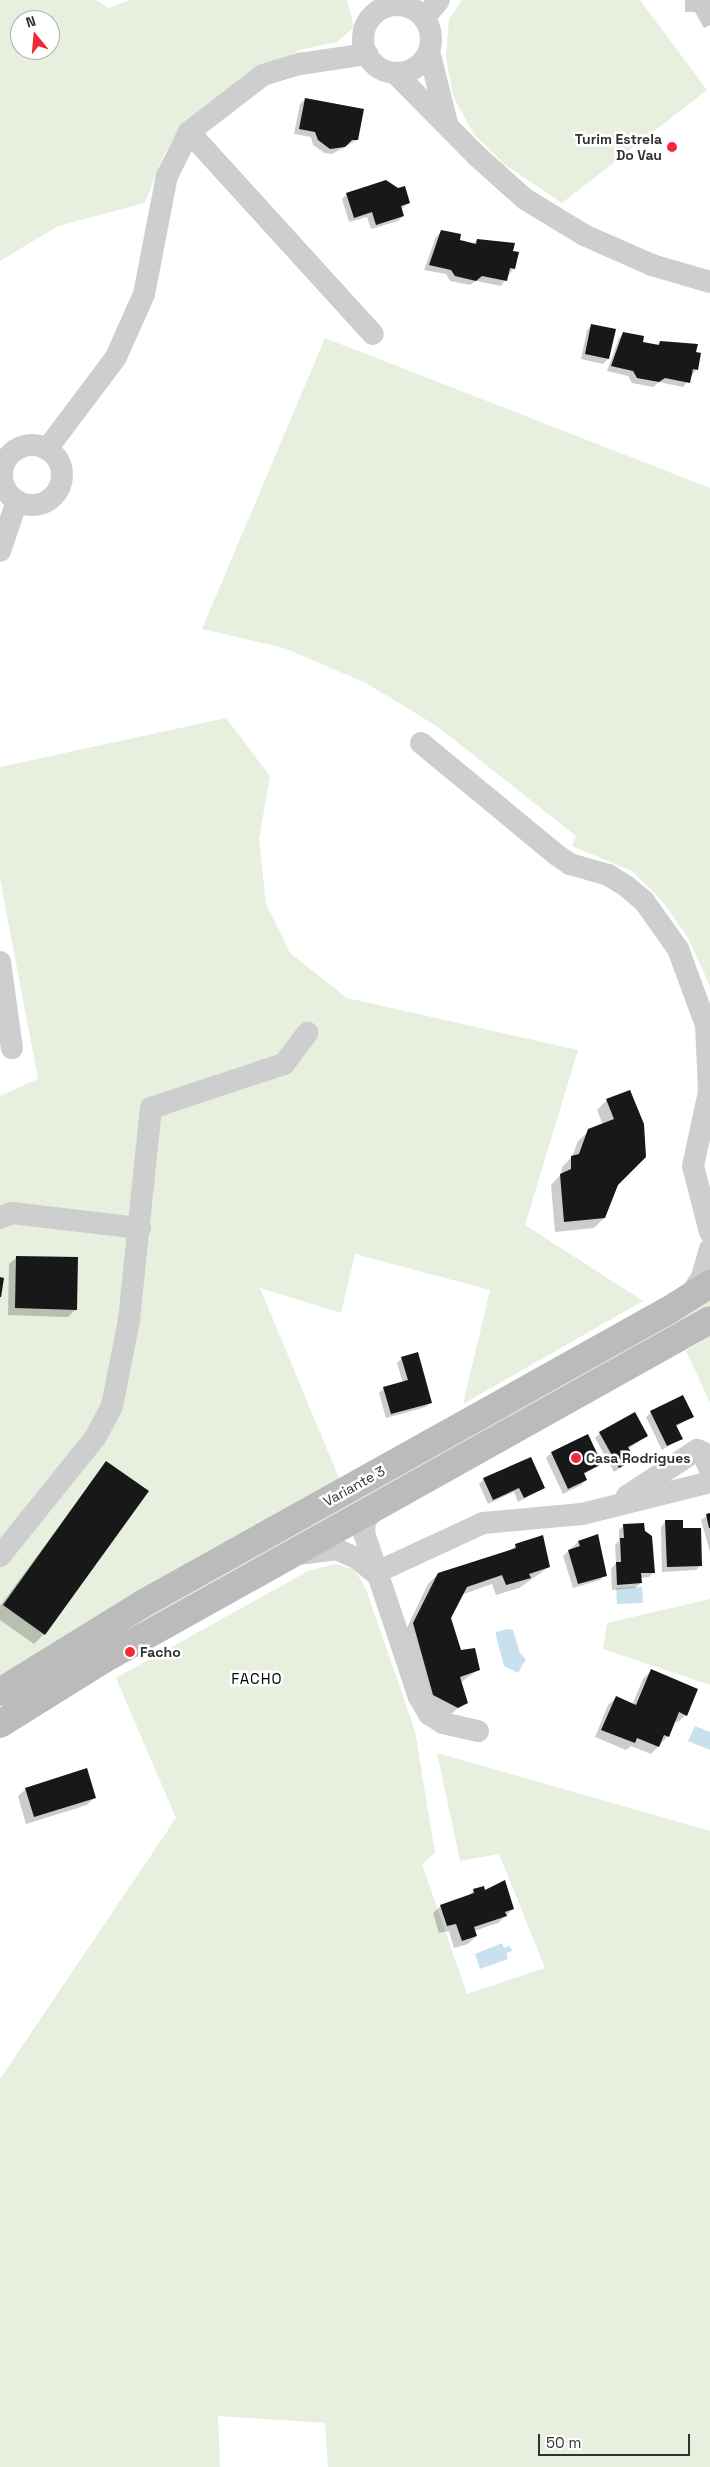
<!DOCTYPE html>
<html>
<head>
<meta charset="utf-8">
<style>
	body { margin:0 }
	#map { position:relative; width:710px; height:2467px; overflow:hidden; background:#fff; font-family:"Space Grotesk",sans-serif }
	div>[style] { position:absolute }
	.green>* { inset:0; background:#e7efde }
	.water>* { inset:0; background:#c9e1ef }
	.shadow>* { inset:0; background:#0003 }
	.building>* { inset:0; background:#181818 }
	.minor>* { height:22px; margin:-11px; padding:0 11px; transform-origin:11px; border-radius:11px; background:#cecece }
	.minor>.ring { margin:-11px; padding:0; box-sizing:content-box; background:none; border:22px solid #cecece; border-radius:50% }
	.secondary>* { height:28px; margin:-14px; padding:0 14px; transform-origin:14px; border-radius:14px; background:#bbb }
	.dots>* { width:14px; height:14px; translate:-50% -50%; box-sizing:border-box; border:2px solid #fff; border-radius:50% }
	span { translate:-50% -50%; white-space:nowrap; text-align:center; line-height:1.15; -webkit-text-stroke:5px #fff; paint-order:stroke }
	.poi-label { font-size:14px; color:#313131; font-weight:700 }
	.right { translate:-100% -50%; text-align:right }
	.left { translate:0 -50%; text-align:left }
	.street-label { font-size:14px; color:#313131 }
	.neighbourhood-label { font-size:15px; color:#000; letter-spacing:1px }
	.north { position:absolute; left:10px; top:10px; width:50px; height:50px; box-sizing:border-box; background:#fff; border:1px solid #adadad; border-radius:50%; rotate:343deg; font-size:14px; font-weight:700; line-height:20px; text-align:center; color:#313131 }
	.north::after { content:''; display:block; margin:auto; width:18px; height:22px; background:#f32839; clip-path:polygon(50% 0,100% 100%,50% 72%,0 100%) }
	.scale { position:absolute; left:538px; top:2434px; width:152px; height:22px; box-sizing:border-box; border:2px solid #313131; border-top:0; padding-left:6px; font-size:15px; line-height:18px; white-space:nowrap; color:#313131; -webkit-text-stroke:4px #fff; paint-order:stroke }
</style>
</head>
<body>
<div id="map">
	<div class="green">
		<div style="clip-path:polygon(evenodd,0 0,96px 0,108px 8px,130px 0,347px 0,354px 27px,337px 42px,300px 50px,252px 75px,179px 129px,163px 156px,145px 203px,58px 226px,0 261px,0 0,20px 20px,50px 20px,50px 50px,20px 50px,20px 20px)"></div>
		<div style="clip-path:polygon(462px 0,640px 0,707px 90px,562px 203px,504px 164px,473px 133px,453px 96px,446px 56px,449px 19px)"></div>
		<div style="clip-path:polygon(325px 338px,710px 488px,710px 986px,688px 938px,663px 902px,632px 871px,572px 846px,576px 836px,438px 727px,366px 683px,284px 648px,202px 629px)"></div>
		<div style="clip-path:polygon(226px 718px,270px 776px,259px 839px,266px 904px,290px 953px,347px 998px,578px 1050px,525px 1225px,643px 1301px,463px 1404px,490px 1290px,355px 1254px,341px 1313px,260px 1288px,339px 1478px,0 1678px,0 1096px,38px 1079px,0 879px,0 767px)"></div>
		<div style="clip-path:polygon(710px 1297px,710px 1307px,109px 1643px,104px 1636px)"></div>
		<div style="clip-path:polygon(710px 1336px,710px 1403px,686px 1351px)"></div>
		<div style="clip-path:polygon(336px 1564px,355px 1570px,366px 1589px,415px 1731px,435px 1853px,422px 1864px,467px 1994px,545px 1968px,499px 1854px,460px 1861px,437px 1753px,710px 1831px,710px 2467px,328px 2467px,325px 2423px,218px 2416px,220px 2467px,0 2467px,0 2079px,176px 1818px,116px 1678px,308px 1571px)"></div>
		<div style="clip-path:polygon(710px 1599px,710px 1685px,603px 1649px,607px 1623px)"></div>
	</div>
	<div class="water">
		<div style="clip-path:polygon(642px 1587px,643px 1603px,617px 1604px,616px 1588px)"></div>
		<div style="clip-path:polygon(507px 1629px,513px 1630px,520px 1653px,526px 1659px,518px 1673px,504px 1666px,496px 1636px,496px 1632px)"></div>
		<div style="clip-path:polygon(695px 1726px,710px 1732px,710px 1750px,688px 1741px)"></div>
		<div style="clip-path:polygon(502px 1943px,504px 1948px,510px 1946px,512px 1951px,506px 1953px,508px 1959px,480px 1969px,475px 1954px)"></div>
	</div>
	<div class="shadow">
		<div style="clip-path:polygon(685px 0,710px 0,710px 25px,704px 28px,695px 12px,685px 12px)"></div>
		<div style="clip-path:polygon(305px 99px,357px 140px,332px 154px,325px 153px,313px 145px,311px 137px,294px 134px,300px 104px)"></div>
		<div style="clip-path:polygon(347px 194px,409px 203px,401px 209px,403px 216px,398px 221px,371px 229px,367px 217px,349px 222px,342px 199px)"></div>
		<div style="clip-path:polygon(441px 232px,458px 241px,473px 244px,477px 240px,512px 252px,514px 268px,501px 286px,476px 281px,470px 285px,450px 281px,446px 274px,424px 270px,436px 237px)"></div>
		<div style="clip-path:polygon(592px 325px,608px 359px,603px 364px,581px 359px,587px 330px)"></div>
		<div style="clip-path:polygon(624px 333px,641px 343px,656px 346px,660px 342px,700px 354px,696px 370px,683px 387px,659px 382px,653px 387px,632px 383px,628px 376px,607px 371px,619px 338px)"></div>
		<div style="clip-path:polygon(630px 1091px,617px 1184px,604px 1218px,594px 1228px,555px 1232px,551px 1185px,561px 1174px,562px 1167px,572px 1157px,578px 1141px,589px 1131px,603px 1125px,597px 1110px,607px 1100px)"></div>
		<div style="clip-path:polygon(17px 1257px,75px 1310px,68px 1317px,8px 1315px,9px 1264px)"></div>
		<div style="clip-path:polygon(402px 1358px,431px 1402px,426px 1407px,386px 1418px,379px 1393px,384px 1388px,403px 1383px,397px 1363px)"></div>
		<div style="clip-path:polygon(651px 1412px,692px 1416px,676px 1427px,681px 1438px,662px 1450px,646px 1417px)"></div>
		<div style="clip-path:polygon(600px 1433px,647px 1436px,628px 1449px,634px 1459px,614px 1472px,595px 1438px)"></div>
		<div style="clip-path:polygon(551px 1453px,600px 1464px,583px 1475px,586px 1480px,581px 1485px,563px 1494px,546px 1458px)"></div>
		<div style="clip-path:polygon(106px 1463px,44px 1634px,34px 1644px,0 1620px,0 1606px)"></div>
		<div style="clip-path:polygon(484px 1479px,544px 1488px,518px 1502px,514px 1492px,488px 1504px,479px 1484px)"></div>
		<div style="clip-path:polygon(710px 1514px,710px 1552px,701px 1520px)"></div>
		<div style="clip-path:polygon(666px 1521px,682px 1530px,701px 1565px,696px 1570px,662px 1572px,661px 1527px)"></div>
		<div style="clip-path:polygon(624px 1525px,654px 1572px,649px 1577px,640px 1578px,641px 1583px,635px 1588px,612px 1590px,611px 1569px,616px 1563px,615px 1545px,619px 1541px,619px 1530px)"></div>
		<div style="clip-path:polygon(597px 1536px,605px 1575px,600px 1580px,573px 1588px,563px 1556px,578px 1542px)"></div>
		<div style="clip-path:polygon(516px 1545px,549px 1567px,519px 1588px,496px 1595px,492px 1584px,461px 1595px,449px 1617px,460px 1652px,479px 1669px,460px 1683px,466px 1702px,447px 1717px,423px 1705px,404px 1634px,428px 1584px,438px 1574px,509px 1552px)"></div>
		<div style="clip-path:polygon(651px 1671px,686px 1715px,678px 1722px,674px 1721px,668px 1736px,651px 1754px,631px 1746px,626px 1750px,595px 1737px,608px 1705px,616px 1698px,632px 1705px,643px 1679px)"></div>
		<div style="clip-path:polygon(26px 1789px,95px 1797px,87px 1805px,26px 1824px,18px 1796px)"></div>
		<div style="clip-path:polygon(474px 1890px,485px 1892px,513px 1909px,498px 1923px,474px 1931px,476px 1936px,468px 1944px,454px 1948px,449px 1931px,439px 1933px,433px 1913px,441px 1906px,467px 1897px)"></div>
	</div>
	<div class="building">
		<div style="clip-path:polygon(305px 98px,364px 109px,358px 140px,352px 140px,345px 147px,330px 149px,318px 140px,315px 132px,299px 129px)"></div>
		<div style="clip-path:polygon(386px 180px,398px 188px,405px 186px,410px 203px,401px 206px,404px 216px,376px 225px,372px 212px,354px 218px,346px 193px)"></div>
		<div style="clip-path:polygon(441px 230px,461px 234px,460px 240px,476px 244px,477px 239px,515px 243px,513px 251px,519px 252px,515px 269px,510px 268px,507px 281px,482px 276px,476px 281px,455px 276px,451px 270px,429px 265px)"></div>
		<div style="clip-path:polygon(591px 324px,616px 329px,609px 359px,585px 354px)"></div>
		<div style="clip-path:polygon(623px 332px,644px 336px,643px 342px,659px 345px,660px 341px,698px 344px,696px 352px,701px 353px,698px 370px,693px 369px,690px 383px,665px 378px,659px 382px,637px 378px,633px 371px,611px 366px)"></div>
		<div style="clip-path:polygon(630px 1090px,644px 1124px,646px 1157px,618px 1185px,605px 1218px,564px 1222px,560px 1174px,571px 1169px,571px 1156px,579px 1154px,588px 1129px,614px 1119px,606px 1099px)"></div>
		<div style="clip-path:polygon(16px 1256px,78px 1257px,77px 1310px,15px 1308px)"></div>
		<div style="clip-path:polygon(0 1277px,4px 1278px,1px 1297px,0 1297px)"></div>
		<div style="clip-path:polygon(418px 1352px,432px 1403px,391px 1414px,383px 1387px,408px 1380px,401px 1357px)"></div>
		<div style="clip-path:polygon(683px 1395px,694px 1417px,676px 1425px,683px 1439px,667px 1446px,650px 1411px)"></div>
		<div style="clip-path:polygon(635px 1412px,648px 1436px,628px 1447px,635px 1459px,619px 1468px,599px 1432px)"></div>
		<div style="clip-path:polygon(588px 1434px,602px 1464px,584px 1473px,587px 1480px,568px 1489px,551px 1452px)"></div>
		<div style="clip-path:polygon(531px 1457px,545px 1488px,524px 1498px,519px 1488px,493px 1500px,483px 1478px)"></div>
		<div style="clip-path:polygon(106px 1461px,149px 1491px,45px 1635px,3px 1605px)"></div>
		<div style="clip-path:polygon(710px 1513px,710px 1528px,709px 1528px,706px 1514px)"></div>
		<div style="clip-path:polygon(665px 1520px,683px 1520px,683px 1528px,701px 1528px,702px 1566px,667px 1567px)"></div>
		<div style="clip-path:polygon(644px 1523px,645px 1531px,652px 1536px,655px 1573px,641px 1573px,642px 1583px,617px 1585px,616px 1562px,621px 1562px,620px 1538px,624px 1538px,623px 1524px)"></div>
		<div style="clip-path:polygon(598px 1534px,607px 1576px,578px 1584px,568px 1550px,580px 1546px,578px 1541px)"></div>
		<div style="clip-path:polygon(543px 1535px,550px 1567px,529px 1574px,531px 1578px,506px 1585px,502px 1575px,467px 1587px,451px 1618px,461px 1650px,475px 1648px,480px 1670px,460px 1677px,468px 1703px,458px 1708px,433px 1695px,413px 1623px,438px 1573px,516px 1548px,515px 1544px)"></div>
		<div style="clip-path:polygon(651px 1669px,698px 1689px,687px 1716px,679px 1712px,669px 1737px,664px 1735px,659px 1747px,637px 1738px,635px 1743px,601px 1730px,616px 1696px,636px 1705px)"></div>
		<div style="clip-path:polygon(87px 1768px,96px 1798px,34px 1817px,25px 1788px)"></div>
		<div style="clip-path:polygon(505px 1880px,514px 1909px,505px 1912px,507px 1916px,474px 1927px,477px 1936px,462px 1941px,456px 1924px,447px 1926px,440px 1905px,474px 1893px,473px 1889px,484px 1886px,485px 1890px)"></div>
	</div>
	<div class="minor">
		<div class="ring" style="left:363px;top:5px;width:46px;height:46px"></div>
		<div style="left:424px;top:18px;width:23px;rotate:-50deg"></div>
		<div style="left:429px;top:51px;width:74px;rotate:76deg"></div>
		<div style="left:395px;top:73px;width:117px;rotate:45.3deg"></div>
		<div style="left:477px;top:156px;width:64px;rotate:41.9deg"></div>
		<div style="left:525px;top:199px;width:69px;rotate:31.4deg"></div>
		<div style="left:584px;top:235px;width:74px;rotate:23.8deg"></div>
		<div style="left:652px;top:265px;width:60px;rotate:16.3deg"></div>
		<div style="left:189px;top:132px;width:273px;rotate:47.7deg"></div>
		<div class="ring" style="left:2px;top:445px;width:38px;height:38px"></div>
		<div style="left:47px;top:449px;width:115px;rotate:-53.1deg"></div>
		<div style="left:116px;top:357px;width:69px;rotate:-66deg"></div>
		<div style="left:144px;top:294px;width:120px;rotate:-79deg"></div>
		<div style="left:167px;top:176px;width:49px;rotate:-63.4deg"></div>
		<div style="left:189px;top:132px;width:93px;rotate:-37.6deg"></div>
		<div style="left:263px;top:75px;width:39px;rotate:-17deg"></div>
		<div style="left:300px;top:64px;width:68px;rotate:-8.5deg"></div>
		<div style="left:0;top:551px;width:53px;rotate:-71.2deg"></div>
		<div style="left:421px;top:743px;width:176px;rotate:39.5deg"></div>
		<div style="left:557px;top:855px;width:16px;rotate:35deg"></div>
		<div style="left:570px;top:864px;width:40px;rotate:16deg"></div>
		<div style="left:608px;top:875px;width:21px;rotate:31deg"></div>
		<div style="left:626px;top:886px;width:23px;rotate:40deg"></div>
		<div style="left:644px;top:901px;width:59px;rotate:54.7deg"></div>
		<div style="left:678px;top:949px;width:81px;rotate:69.8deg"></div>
		<div style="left:706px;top:1025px;width:67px;rotate:87.4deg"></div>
		<div style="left:709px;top:1092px;width:76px;rotate:102.2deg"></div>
		<div style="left:693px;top:1166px;width:68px;rotate:75.6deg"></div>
		<div style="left:0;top:962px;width:87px;rotate:82.1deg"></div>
		<div style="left:0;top:1218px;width:13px;rotate:-23deg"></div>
		<div style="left:12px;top:1213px;width:129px;rotate:6.7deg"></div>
		<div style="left:689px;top:1297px;width:24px;rotate:-57deg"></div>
		<div style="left:702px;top:1277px;width:29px;rotate:-74deg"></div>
		<div style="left:627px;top:1496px;width:84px;rotate:-33.3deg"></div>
		<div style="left:697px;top:1450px;width:5px;rotate:22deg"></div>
		<div style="left:702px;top:1452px;width:20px;rotate:66deg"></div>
		<div style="left:376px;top:1507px;width:18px;rotate:128deg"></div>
		<div style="left:365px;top:1521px;width:12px;rotate:95deg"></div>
		<div style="left:364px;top:1533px;width:173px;rotate:71.5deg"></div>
		<div style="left:419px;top:1697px;width:20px;rotate:60deg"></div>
		<div style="left:429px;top:1714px;width:17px;rotate:33deg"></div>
		<div style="left:443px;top:1723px;width:36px;rotate:13deg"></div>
		<div style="left:298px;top:1554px;width:38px;rotate:-7deg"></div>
		<div style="left:336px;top:1549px;width:24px;rotate:24deg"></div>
		<div style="left:358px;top:1559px;width:22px;rotate:39deg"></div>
		<div style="left:0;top:1556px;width:151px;rotate:-51.2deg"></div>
		<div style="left:95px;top:1438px;width:36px;rotate:-62deg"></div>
		<div style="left:112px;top:1406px;width:88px;rotate:-78.8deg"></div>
		<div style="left:129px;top:1320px;width:213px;rotate:-84.1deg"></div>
		<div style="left:151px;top:1108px;width:140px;rotate:-18.3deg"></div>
		<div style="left:284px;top:1064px;width:39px;rotate:-53deg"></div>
		<div style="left:375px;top:1573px;width:119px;rotate:-24.8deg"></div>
		<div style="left:483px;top:1523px;width:99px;rotate:-5.2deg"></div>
		<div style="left:582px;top:1514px;width:132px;rotate:-14deg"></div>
	</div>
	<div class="secondary">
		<div style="left:0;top:1692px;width:169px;rotate:-31.7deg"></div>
		<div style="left:144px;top:1603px;width:601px;rotate:-29.17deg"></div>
		<div style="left:669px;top:1310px;width:49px;rotate:-32.4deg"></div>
		<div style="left:0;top:1724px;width:123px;rotate:-32deg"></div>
		<div style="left:104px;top:1659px;width:694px;rotate:-29.22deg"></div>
	</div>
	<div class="dots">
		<div style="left:672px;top:147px;background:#f32839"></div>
		<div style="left:576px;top:1458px;background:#f32839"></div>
		<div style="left:130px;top:1652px;background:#f32839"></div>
	</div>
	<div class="poi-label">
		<span class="right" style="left:662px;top:147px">Turim Estrela<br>Do Vau</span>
		<span class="left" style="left:586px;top:1458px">Casa Rodrigues</span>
		<span class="left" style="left:140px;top:1652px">Facho</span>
	</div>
	<div class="street-label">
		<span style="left:354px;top:1486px;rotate:-29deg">Variante 3</span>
	</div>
	<div class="neighbourhood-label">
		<span style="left:257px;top:1679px">FACHO</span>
	</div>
	<div class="north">N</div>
	<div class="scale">50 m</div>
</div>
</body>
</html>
